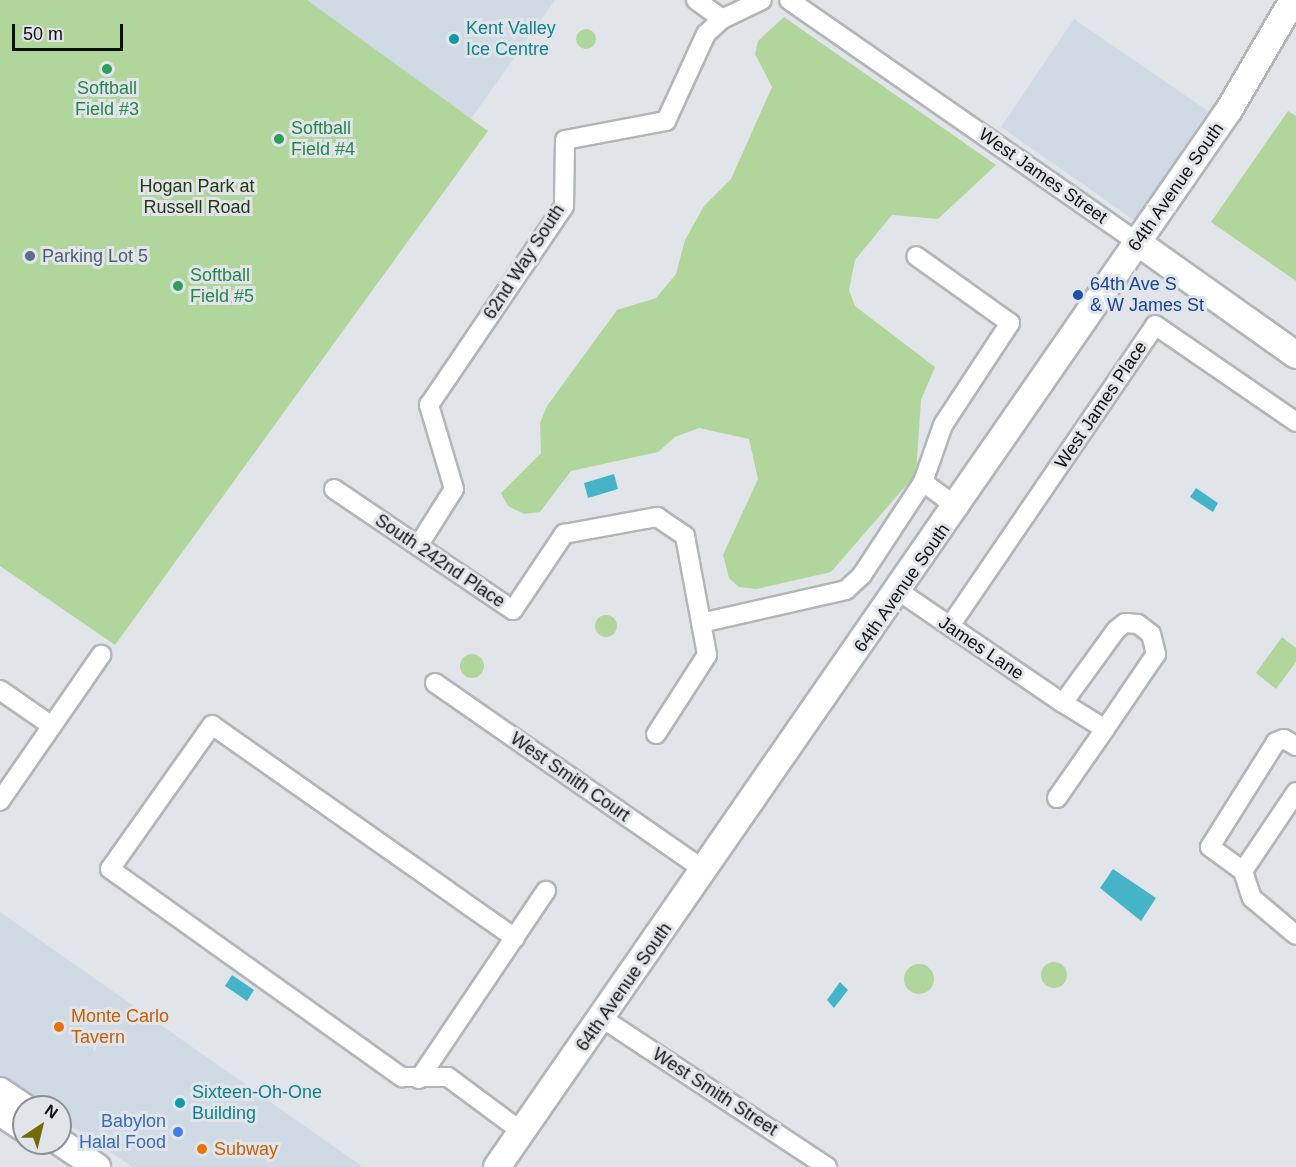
<!DOCTYPE html>
<html>
<head>
<meta charset="utf-8">
<style>
	body { margin:0 }
	#map { position:relative; width:1296px; height:1167px; overflow:hidden; background:#e1e5ea; font-family:Helvetica,sans-serif }
	div>[style] { position:absolute }
	.built>* { inset:0; background:#cfdae4 }
	.green>* { inset:0; background:#b1d69b }
	.round { border-radius:50% }
	.water>* { inset:0; background:#45b4c8 }
	.roads { filter:drop-shadow(2px 0 #b1b6ba) drop-shadow(-2px 0 #b1b6ba) drop-shadow(0 2px #b1b6ba) drop-shadow(0 -2px #b1b6ba) }
	.street>* { height:18px; margin:-9px; padding:0 9px; transform-origin:9px; border-radius:9px; background:#fff }
	.secondary>* { height:26px; margin:-13px; padding:0 13px; transform-origin:13px; border-radius:13px; background:#fff }
	.dots>* { width:16px; height:16px; translate:-50% -50%; box-sizing:border-box; border:3px solid #e1e5ea; border-radius:50% }
	span { translate:-50% -50%; white-space:nowrap; text-align:center; line-height:1.15; -webkit-text-stroke:6px #e1e5ea; paint-order:stroke }
	.culture-label { font-size:18px; color:#0d838f }
	.left { translate:0 -50%; text-align:left }
	.leisure-label { font-size:18px; color:#27864d }
	.street-label { font-size:18px; color:#0e0f11 }
	.park-label { font-size:18px; color:#243915 }
	.service-label { font-size:18px; color:#4e5e75 }
	.transit-label { font-size:18px; color:#164399 }
	.food-label { font-size:18px; color:#c56008 }
	.shop-label { font-size:18px; color:#366cbe }
	.right { translate:-100% -50%; text-align:right }
	.north { position:absolute; left:12px; top:1095px; width:60px; height:60px; box-sizing:border-box; background:#e1e5ea; border:2px solid #8d8f93; border-radius:50%; rotate:35deg; font-size:16px; font-weight:700; line-height:24px; text-align:center; color:#0e0f11 }
	.north::after { content:''; display:block; margin:auto; width:21px; height:27px; background:#736b06; clip-path:polygon(50% 0,100% 100%,50% 72%,0 100%) }
	.scale { position:absolute; left:12px; top:24px; width:111px; height:27px; box-sizing:border-box; border:3px solid #0e0f11; border-top:0; padding-left:8px; font-size:18px; line-height:21px; white-space:nowrap; color:#0e0f11; -webkit-text-stroke:4px #e1e5ea; paint-order:stroke }
</style>
</head>
<body>
<div id="map">
	<div class="built">
		<div style="clip-path:polygon(304px 0,555px 0,471px 119px)"></div>
		<div style="clip-path:polygon(1074px 19px,1208px 111px,1134px 220px,1001px 127px)"></div>
		<div style="clip-path:polygon(0 912px,363px 1167px,133px 1167px,60px 1119px,60px 1107px,42px 1107px,0 1079px)"></div>
	</div>
	<div class="green">
		<div style="clip-path:polygon(0 0,307px 0,488px 131px,115px 645px,0 566px)"></div>
		<div style="clip-path:polygon(784px 17px,996px 165px,938px 219px,892px 215px,855px 260px,849px 290px,855px 306px,935px 367px,921px 400px,916px 474px,831px 572px,756px 589px,739px 587px,729px 578px,723px 555px,758px 479px,749px 439px,699px 428px,675px 437px,658px 452px,571px 471px,540px 512px,524px 514px,508px 506px,501px 493px,541px 453px,540px 423px,547px 406px,617px 310px,656px 298px,676px 274px,685px 240px,704px 206px,731px 179px,772px 87px,755px 54px,758px 41px)"></div>
		<div class="round" style="left:576px;top:29px;width:20px;height:20px"></div>
		<div style="clip-path:polygon(1288px 111px,1296px 116px,1296px 281px,1211px 222px)"></div>
		<div class="round" style="left:595px;top:615px;width:22px;height:22px"></div>
		<div style="clip-path:polygon(1282px 637px,1296px 648px,1296px 662px,1276px 689px,1256px 673px)"></div>
		<div class="round" style="left:460px;top:654px;width:24px;height:24px"></div>
		<div class="round" style="left:1041px;top:962px;width:26px;height:26px"></div>
		<div class="round" style="left:904px;top:964px;width:30px;height:30px"></div>
	</div>
	<div class="water">
		<div style="clip-path:polygon(614px 474px,618px 489px,588px 498px,584px 483px)"></div>
		<div style="clip-path:polygon(1196px 488px,1218px 503px,1213px 512px,1190px 497px)"></div>
		<div style="clip-path:polygon(1113px 869px,1156px 898px,1141px 921px,1100px 888px)"></div>
		<div style="clip-path:polygon(232px 975px,254px 990px,247px 1001px,225px 986px)"></div>
		<div style="clip-path:polygon(840px 982px,848px 990px,834px 1008px,827px 1000px)"></div>
	</div>
	<div class="roads">
		<div class="street">
			<div style="left:696px;top:0;width:32px;rotate:36deg"></div>
			<div style="left:789px;top:0;width:424px;rotate:34.8deg"></div>
			<div style="left:923px;top:482px;width:44px;rotate:36.6deg"></div>
			<div style="left:334px;top:489px;width:216px;rotate:34.1deg"></div>
			<div style="left:513px;top:610px;width:92px;rotate:-56.1deg"></div>
			<div style="left:564px;top:534px;width:95px;rotate:-10.4deg"></div>
			<div style="left:657px;top:517px;width:34px;rotate:34deg"></div>
			<div style="left:685px;top:536px;width:121px;rotate:79.5deg"></div>
			<div style="left:707px;top:655px;width:94px;rotate:122.8deg"></div>
			<div style="left:418px;top:546px;width:67px;rotate:-57.7deg"></div>
			<div style="left:454px;top:489px;width:88px;rotate:-106.6deg"></div>
			<div style="left:429px;top:405px;width:240px;rotate:-55.8deg"></div>
			<div style="left:564px;top:206px;width:66px;rotate:-89.1deg"></div>
			<div style="left:565px;top:140px;width:103px;rotate:-10.7deg"></div>
			<div style="left:666px;top:121px;width:96px;rotate:-65.3deg"></div>
			<div style="left:706px;top:34px;width:22px;rotate:-43deg"></div>
			<div style="left:722px;top:19px;width:44px;rotate:-25.4deg"></div>
			<div style="left:900px;top:592px;width:197px;rotate:34.3deg"></div>
			<div style="left:701px;top:623px;width:149px;rotate:-12.8deg"></div>
			<div style="left:846px;top:590px;width:22px;rotate:-43deg"></div>
			<div style="left:862px;top:575px;width:111px;rotate:-56.7deg"></div>
			<div style="left:923px;top:482px;width:60px;rotate:-70.7deg"></div>
			<div style="left:943px;top:425px;width:122px;rotate:-56.7deg"></div>
			<div style="left:1010px;top:323px;width:115px;rotate:-144.5deg"></div>
			<div style="left:950px;top:626px;width:364px;rotate:-55.7deg"></div>
			<div style="left:1155px;top:325px;width:171px;rotate:34.5deg"></div>
			<div style="left:435px;top:683px;width:330px;rotate:34.8deg"></div>
			<div style="left:0;top:690px;width:63px;rotate:34.7deg"></div>
			<div style="left:1296px;top:746px;width:14px;rotate:-150deg"></div>
			<div style="left:1284px;top:739px;width:9px;rotate:159deg"></div>
			<div style="left:1276px;top:742px;width:124px;rotate:122.2deg"></div>
			<div style="left:1210px;top:847px;width:41px;rotate:36deg"></div>
			<div style="left:1243px;top:871px;width:28px;rotate:72deg"></div>
			<div style="left:1252px;top:898px;width:57px;rotate:40.1deg"></div>
			<div style="left:1057px;top:798px;width:84px;rotate:-55.2deg"></div>
			<div style="left:1105px;top:729px;width:49px;rotate:-148.2deg"></div>
			<div style="left:1063px;top:703px;width:90px;rotate:-54deg"></div>
			<div style="left:1116px;top:630px;width:11px;rotate:-38deg"></div>
			<div style="left:1125px;top:623px;width:13px;rotate:4deg"></div>
			<div style="left:1138px;top:624px;width:16px;rotate:38deg"></div>
			<div style="left:1151px;top:634px;width:21px;rotate:76deg"></div>
			<div style="left:1156px;top:654px;width:91px;rotate:124.2deg"></div>
			<div style="left:0;top:801px;width:178px;rotate:-55.3deg"></div>
			<div style="left:1243px;top:871px;width:95px;rotate:-56.1deg"></div>
			<div style="left:515px;top:938px;width:370px;rotate:-144.9deg"></div>
			<div style="left:212px;top:725px;width:176px;rotate:125.3deg"></div>
			<div style="left:110px;top:869px;width:359px;rotate:35.5deg"></div>
			<div style="left:402px;top:1077px;width:46px"></div>
			<div style="left:448px;top:1077px;width:92px;rotate:36.6deg"></div>
			<div style="left:602px;top:1018px;width:270px;rotate:33.5deg"></div>
			<div style="left:419px;top:1079px;width:227px;rotate:-56deg"></div>
		</div>
		<div class="secondary">
			<div style="left:1137px;top:242px;width:195px;rotate:35.4deg"></div>
			<div style="left:0;top:1091px;width:29px;rotate:34deg"></div>
			<div style="left:0;top:1112px;width:29px;rotate:34deg"></div>
			<div style="left:60px;top:1142px;width:45px;rotate:34deg"></div>
			<div style="left:497px;top:1167px;width:1286px;rotate:-55.3deg"></div>
			<div style="left:1229px;top:110px;width:127px;rotate:-59.8deg"></div>
		</div>
	</div>
	<div class="dots">
		<div style="left:454px;top:39px;background:#0f9aa8"></div>
		<div style="left:107px;top:69px;background:#2e9e5b"></div>
		<div style="left:279px;top:139px;background:#2e9e5b"></div>
		<div style="left:30px;top:256px;background:#5c6f8a"></div>
		<div style="left:178px;top:286px;background:#2e9e5b"></div>
		<div style="left:1078px;top:295px;background:#1a4fb4"></div>
		<div style="left:59px;top:1027px;background:#e8710a"></div>
		<div style="left:180px;top:1103px;background:#0f9aa8"></div>
		<div style="left:178px;top:1132px;background:#3f7fe0"></div>
		<div style="left:202px;top:1149px;background:#e8710a"></div>
	</div>
	<div class="culture-label">
		<span class="left" style="left:466px;top:39px">Kent Valley<br>Ice Centre</span>
		<span class="left" style="left:192px;top:1103px">Sixteen-Oh-One<br>Building</span>
	</div>
	<div class="leisure-label">
		<span style="left:107px;top:99px">Softball<br>Field #3</span>
		<span class="left" style="left:291px;top:139px">Softball<br>Field #4</span>
		<span class="left" style="left:190px;top:286px">Softball<br>Field #5</span>
	</div>
	<div class="street-label">
		<span style="left:1043px;top:176px;rotate:35deg">West James Street</span>
		<span style="left:1176px;top:187px;rotate:-55deg">64th Avenue South</span>
		<span style="left:524px;top:262px;rotate:-57deg">62nd Way South</span>
		<span style="left:1101px;top:405px;rotate:-56deg">West James Place</span>
		<span style="left:440px;top:561px;rotate:34deg">South 242nd Place</span>
		<span style="left:902px;top:588px;rotate:-55deg">64th Avenue South</span>
		<span style="left:981px;top:648px;rotate:34deg">James Lane</span>
		<span style="left:570px;top:777px;rotate:35deg">West Smith Court</span>
		<span style="left:624px;top:987px;rotate:-55deg">64th Avenue South</span>
		<span style="left:715px;top:1092px;rotate:33deg">West Smith Street</span>
	</div>
	<div class="park-label">
		<span style="left:197px;top:197px">Hogan Park at<br>Russell Road</span>
	</div>
	<div class="service-label">
		<span class="left" style="left:42px;top:256px">Parking Lot 5</span>
	</div>
	<div class="transit-label">
		<span class="left" style="left:1090px;top:295px">64th Ave S<br>&amp; W James St</span>
	</div>
	<div class="food-label">
		<span class="left" style="left:71px;top:1027px">Monte Carlo<br>Tavern</span>
		<span class="left" style="left:214px;top:1149px">Subway</span>
	</div>
	<div class="shop-label">
		<span class="right" style="left:166px;top:1132px">Babylon<br>Halal Food</span>
	</div>
	<div class="north">N</div>
	<div class="scale">50 m</div>
</div>
</body>
</html>
